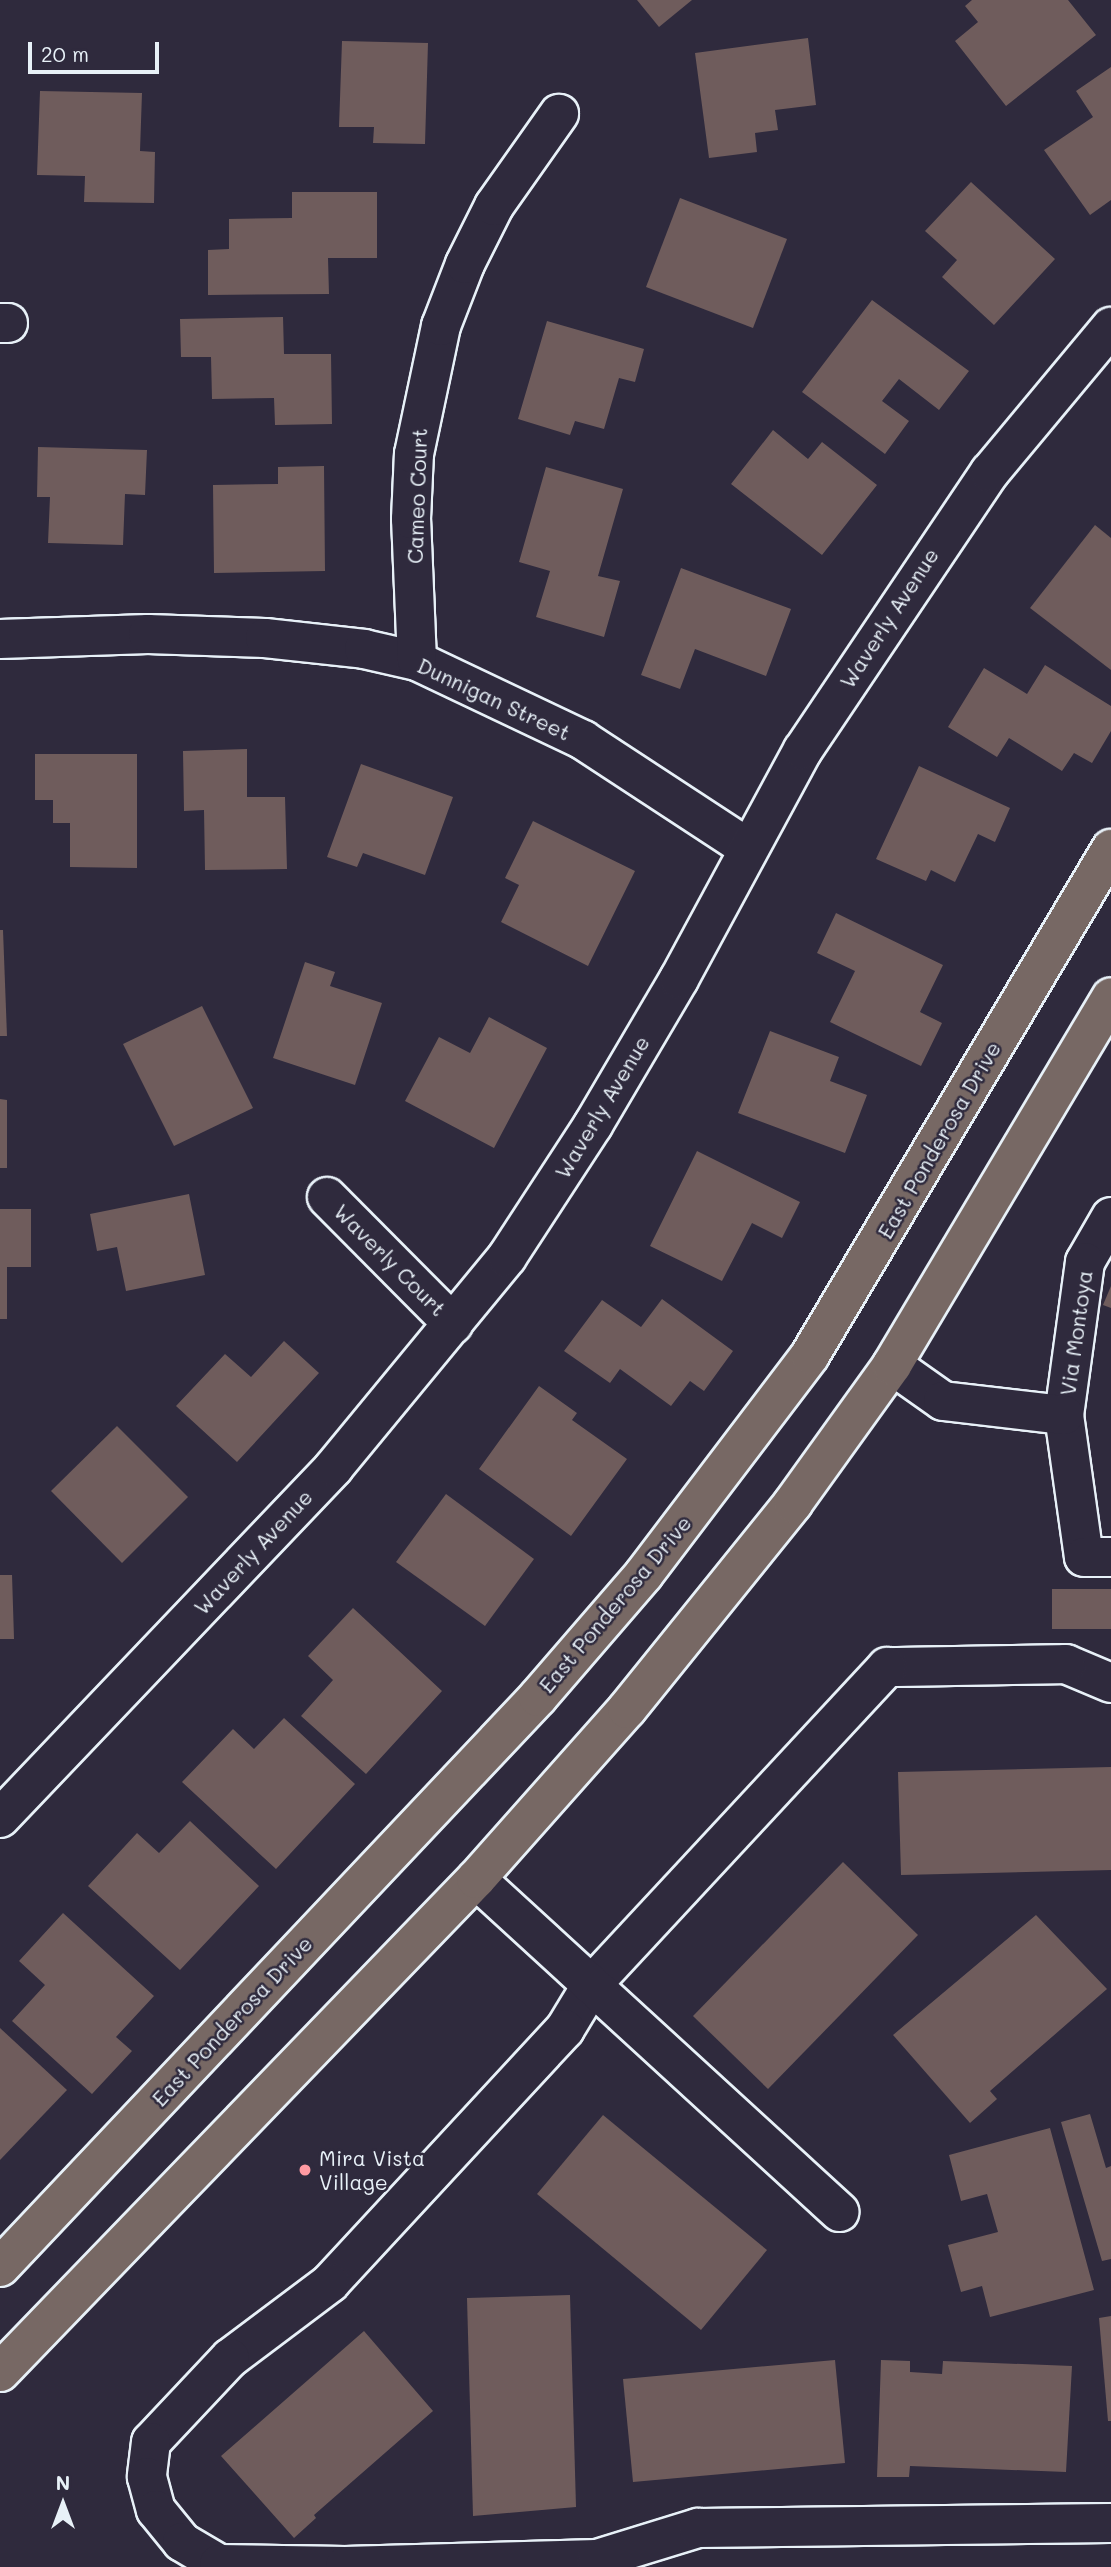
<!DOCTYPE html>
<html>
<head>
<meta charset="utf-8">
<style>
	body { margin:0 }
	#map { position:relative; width:1111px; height:2567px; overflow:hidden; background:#2f2a3d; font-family:Mali,sans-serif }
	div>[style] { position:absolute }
	.building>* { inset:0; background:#6f5c5c }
	.roads { filter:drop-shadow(2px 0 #e8f1f8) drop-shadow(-2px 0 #e8f1f8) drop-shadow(0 2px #e8f1f8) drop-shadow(0 -2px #e8f1f8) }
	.minor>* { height:38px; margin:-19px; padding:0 19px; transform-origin:19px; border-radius:19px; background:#2f2a3d }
	.major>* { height:38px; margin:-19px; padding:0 19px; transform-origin:19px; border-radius:19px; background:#776864 }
	.dots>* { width:19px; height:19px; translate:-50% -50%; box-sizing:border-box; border:4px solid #2f2a3d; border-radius:50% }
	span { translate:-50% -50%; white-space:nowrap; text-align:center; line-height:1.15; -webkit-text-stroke:5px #2f2a3d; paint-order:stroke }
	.street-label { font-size:21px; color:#e8f1f8 }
	.poi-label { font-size:21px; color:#e8f1f8 }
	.left { translate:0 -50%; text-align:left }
	.north { position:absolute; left:28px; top:2469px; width:70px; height:70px; -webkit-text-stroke:5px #2f2a3d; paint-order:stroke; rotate:0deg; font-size:19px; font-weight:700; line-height:28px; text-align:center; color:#e8f1f8 }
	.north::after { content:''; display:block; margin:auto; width:24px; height:32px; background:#e8f1f8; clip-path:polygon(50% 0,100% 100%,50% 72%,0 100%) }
	.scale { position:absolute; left:28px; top:42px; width:131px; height:32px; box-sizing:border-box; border:4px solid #e8f1f8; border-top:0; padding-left:9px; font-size:21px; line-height:24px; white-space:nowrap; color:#e8f1f8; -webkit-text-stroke:5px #2f2a3d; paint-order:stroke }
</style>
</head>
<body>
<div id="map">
	<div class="building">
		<div style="clip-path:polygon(637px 0,692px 0,659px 27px)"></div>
		<div style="clip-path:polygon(972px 0,1068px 0,1096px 35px,1006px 106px,955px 41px,978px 22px,965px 6px)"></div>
		<div style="clip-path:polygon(808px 38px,816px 105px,775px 110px,778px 130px,755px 133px,757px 152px,709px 158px,695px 53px)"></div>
		<div style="clip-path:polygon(342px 41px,428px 43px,425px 144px,373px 143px,374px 127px,339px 127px)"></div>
		<div style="clip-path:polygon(1111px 67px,1111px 200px,1090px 215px,1044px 150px,1093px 117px,1076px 91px)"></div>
		<div style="clip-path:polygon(40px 91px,142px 93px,140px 151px,155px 152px,154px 203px,84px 202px,85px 176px,37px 175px)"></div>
		<div style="clip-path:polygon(971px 182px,1055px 259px,994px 325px,942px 277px,957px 260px,925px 231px)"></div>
		<div style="clip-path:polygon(292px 192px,377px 192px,377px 258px,328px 258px,329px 294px,208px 295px,208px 250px,229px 249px,229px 219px,292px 218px)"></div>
		<div style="clip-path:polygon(680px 198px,787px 239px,753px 328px,646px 287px)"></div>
		<div style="clip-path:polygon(872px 300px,969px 371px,939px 410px,899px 379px,882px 401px,909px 421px,885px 454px,802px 392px)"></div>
		<div style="clip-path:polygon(283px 317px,284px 354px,331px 354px,332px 424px,275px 425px,274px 398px,212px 399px,211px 357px,181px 357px,180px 319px)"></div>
		<div style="clip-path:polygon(547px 321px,644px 349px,635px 382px,619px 378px,604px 429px,575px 421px,570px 435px,518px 419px)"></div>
		<div style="clip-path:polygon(773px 430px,808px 459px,822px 442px,877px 485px,822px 555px,731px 484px)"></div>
		<div style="clip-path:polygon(38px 447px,147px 450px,145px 495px,125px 494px,123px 545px,48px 543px,50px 497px,37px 497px)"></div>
		<div style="clip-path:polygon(324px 466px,325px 571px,214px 573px,213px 485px,278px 484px,278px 467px)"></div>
		<div style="clip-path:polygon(546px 467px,623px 489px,598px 576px,620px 581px,604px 637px,536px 617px,550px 571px,519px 562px)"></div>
		<div style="clip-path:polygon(1095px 525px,1111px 538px,1111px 670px,1030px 608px)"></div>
		<div style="clip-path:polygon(681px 568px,791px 609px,766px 676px,695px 649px,680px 689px,641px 675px)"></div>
		<div style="clip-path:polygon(1045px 665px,1111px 706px,1111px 731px,1092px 763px,1074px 753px,1062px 771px,1009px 738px,997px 757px,948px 727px,984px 668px,1027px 694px)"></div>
		<div style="clip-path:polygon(247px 749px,247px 797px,285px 797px,287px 869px,205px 870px,204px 810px,184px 811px,183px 751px)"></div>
		<div style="clip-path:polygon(35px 754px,137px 754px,137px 868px,70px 867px,70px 823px,53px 823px,53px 800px,35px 800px)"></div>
		<div style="clip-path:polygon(361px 764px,453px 797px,425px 875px,363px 853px,357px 867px,327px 857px)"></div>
		<div style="clip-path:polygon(919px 766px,1010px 808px,995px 842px,978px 834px,955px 882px,931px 870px,926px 881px,876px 859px)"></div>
		<div style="clip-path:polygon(533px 821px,635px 871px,588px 966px,501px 922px,519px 885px,505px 878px)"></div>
		<div style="clip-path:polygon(836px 913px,943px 965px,920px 1012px,942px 1023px,921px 1066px,830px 1022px,855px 971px,817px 953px)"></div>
		<div style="clip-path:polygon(0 930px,3px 930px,7px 1036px,0 1036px)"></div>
		<div style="clip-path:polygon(305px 962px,335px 972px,330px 986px,382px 1003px,355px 1085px,273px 1058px)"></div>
		<div style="clip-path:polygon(202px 1006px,253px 1108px,174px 1146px,123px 1044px)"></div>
		<div style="clip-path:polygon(489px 1017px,547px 1048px,494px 1148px,405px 1101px,439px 1037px,470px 1053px)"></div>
		<div style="clip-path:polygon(770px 1031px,839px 1057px,830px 1081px,867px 1095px,845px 1153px,738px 1113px)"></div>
		<div style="clip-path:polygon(0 1099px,7px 1100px,7px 1168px,0 1168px)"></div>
		<div style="clip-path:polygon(697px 1151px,800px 1202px,782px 1238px,752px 1223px,722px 1281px,650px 1246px)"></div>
		<div style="clip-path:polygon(189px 1194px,205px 1275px,126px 1291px,117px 1247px,97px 1251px,90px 1214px)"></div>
		<div style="clip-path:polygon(0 1209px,31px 1209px,31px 1267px,7px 1267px,7px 1319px,0 1319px)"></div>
		<div style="clip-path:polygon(1111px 1286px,1111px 1308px,1103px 1305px)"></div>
		<div style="clip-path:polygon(662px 1299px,733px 1351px,704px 1391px,690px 1381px,671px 1406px,620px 1369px,610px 1383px,564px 1351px,602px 1300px,641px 1327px)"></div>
		<div style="clip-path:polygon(284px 1341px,319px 1373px,237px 1462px,176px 1406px,225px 1354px,251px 1377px)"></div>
		<div style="clip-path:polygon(539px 1386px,577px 1413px,572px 1420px,627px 1459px,571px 1536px,479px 1469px)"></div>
		<div style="clip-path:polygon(117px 1426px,188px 1497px,122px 1563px,51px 1491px)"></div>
		<div style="clip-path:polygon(446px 1494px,534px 1559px,485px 1626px,396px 1562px)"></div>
		<div style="clip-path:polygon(0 1575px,12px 1575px,14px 1639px,0 1639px)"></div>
		<div style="clip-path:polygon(1052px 1589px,1111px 1589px,1111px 1629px,1052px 1629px)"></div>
		<div style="clip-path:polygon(353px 1608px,442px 1691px,366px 1774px,301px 1716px,333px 1680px,308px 1656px)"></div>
		<div style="clip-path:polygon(284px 1718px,355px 1784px,276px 1869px,182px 1782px,233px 1729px,254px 1749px)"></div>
		<div style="clip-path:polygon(1111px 1767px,1111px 1870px,901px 1875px,898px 1772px)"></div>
		<div style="clip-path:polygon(190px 1821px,259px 1886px,180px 1970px,88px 1886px,137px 1833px,159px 1853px)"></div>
		<div style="clip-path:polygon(843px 1862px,918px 1935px,768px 2089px,693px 2016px)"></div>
		<div style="clip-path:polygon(63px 1913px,154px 1996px,116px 2037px,132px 2051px,92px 2094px,12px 2021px,45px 1985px,19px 1961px)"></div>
		<div style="clip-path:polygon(1036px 1915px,1107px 1989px,990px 2091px,997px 2099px,970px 2123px,893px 2035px)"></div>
		<div style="clip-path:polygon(0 2028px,67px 2090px,0 2160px)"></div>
		<div style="clip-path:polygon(1090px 2114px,1106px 2168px,1111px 2166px,1111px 2259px,1102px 2261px,1061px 2122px)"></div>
		<div style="clip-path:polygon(603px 2115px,767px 2250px,701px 2330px,537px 2194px)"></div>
		<div style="clip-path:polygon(1050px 2128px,1094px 2290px,990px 2317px,982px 2286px,961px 2292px,948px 2245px,998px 2232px,987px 2194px,961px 2201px,949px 2155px)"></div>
		<div style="clip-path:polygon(570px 2295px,576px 2507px,473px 2516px,467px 2298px)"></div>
		<div style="clip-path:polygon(1111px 2316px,1111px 2421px,1108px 2421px,1099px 2318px)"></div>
		<div style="clip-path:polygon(364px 2331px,433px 2411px,314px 2515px,316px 2518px,294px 2538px,221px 2456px)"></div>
		<div style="clip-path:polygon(835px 2360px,845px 2463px,633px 2482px,623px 2379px)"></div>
		<div style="clip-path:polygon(881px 2360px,910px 2361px,910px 2372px,942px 2374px,943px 2361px,1072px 2366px,1066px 2472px,910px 2466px,909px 2477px,877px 2477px)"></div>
	</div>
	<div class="roads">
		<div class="minor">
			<div style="left:0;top:323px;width:8px"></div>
			<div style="left:0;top:639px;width:148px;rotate:-1.9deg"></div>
			<div style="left:148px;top:634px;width:117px;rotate:2deg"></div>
			<div style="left:265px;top:638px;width:100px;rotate:6.3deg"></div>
			<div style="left:364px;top:649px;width:54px;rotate:12.8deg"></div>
			<div style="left:417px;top:661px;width:184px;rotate:25.4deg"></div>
			<div style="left:583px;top:740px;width:197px;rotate:33.2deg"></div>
			<div style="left:417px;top:661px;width:142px;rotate:-92.4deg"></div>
			<div style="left:411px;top:519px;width:65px;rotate:-87.4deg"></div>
			<div style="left:414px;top:454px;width:131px;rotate:-78.1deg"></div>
			<div style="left:441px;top:326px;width:66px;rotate:-68.8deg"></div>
			<div style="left:465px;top:264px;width:65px;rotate:-63.4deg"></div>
			<div style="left:494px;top:206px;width:113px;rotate:-54.8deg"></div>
			<div style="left:327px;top:1197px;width:179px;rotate:45.2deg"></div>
			<div style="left:1111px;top:1217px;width:52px;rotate:120deg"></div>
			<div style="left:1085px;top:1262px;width:154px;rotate:97.8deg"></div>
			<div style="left:1064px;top:1415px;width:143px;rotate:82deg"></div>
			<div style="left:1084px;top:1557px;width:27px"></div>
			<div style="left:892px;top:1365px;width:62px;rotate:35.2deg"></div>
			<div style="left:943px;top:1401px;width:122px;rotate:6.6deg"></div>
			<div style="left:1111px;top:1683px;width:49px;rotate:-157.1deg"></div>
			<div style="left:1066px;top:1664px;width:179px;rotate:179deg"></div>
			<div style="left:887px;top:1667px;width:435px;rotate:132.9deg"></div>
			<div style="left:591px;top:1986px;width:50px;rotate:121.2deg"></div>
			<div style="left:565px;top:2029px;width:346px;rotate:132.8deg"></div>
			<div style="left:330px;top:2283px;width:125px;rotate:143.1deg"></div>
			<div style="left:230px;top:2358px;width:115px;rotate:133.2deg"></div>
			<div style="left:151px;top:2442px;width:35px;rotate:97deg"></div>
			<div style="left:147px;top:2477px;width:34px;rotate:75deg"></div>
			<div style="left:156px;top:2510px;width:41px;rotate:50.9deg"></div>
			<div style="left:182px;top:2542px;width:43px;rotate:30.7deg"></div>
			<div style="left:219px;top:2564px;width:126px;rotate:0.9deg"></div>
			<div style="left:345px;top:2566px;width:252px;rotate:-1.6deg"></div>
			<div style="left:597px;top:2559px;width:106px;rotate:-17.1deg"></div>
			<div style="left:698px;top:2528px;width:413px;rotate:-0.7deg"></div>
			<div style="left:0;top:1818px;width:485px;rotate:-46.4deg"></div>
			<div style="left:334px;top:1467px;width:272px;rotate:-50.5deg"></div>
			<div style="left:507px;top:1257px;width:158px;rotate:-56.9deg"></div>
			<div style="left:593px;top:1125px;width:169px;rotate:-59.5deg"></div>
			<div style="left:679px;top:979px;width:260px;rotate:-61.6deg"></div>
			<div style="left:803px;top:750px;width:335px;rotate:-56.1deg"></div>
			<div style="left:990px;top:472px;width:189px;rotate:-50.2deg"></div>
			<div style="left:476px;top:1879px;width:493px;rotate:42.5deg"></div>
		</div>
		<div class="major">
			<div style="left:0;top:2267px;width:784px;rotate:-46.65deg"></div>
			<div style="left:538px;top:1697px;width:162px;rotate:-49.2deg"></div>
			<div style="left:644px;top:1574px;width:275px;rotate:-52.8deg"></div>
			<div style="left:810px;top:1355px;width:589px;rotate:-59.25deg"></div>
			<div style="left:0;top:2372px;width:685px;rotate:-46.01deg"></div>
			<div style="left:476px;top:1879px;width:227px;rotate:-48.4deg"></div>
			<div style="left:627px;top:1709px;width:265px;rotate:-51.1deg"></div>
			<div style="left:793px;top:1503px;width:170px;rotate:-54.3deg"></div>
			<div style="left:892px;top:1365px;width:428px;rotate:-59.2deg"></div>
		</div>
	</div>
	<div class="dots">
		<div style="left:305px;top:2170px;background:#ff9aa2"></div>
	</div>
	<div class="street-label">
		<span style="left:417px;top:496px;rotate:-88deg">Cameo Court</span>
		<span style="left:889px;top:618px;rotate:-57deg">Waverly Avenue</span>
		<span style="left:494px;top:699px;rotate:25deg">Dunnigan Street</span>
		<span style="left:602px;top:1107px;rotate:-59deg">Waverly Avenue</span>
		<span style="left:939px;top:1140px;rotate:-60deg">East Ponderosa Drive</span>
		<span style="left:390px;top:1260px;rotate:45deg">Waverly Court</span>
		<span style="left:1076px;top:1333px;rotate:-82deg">Via Montoya</span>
		<span style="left:253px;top:1552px;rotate:-47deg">Waverly Avenue</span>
		<span style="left:615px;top:1604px;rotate:-50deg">East Ponderosa Drive</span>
		<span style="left:232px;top:2021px;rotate:-47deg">East Ponderosa Drive</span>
	</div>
	<div class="poi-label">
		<span class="left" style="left:319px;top:2170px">Mira Vista<br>Village</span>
	</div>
	<div class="north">N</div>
	<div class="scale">20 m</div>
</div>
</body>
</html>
